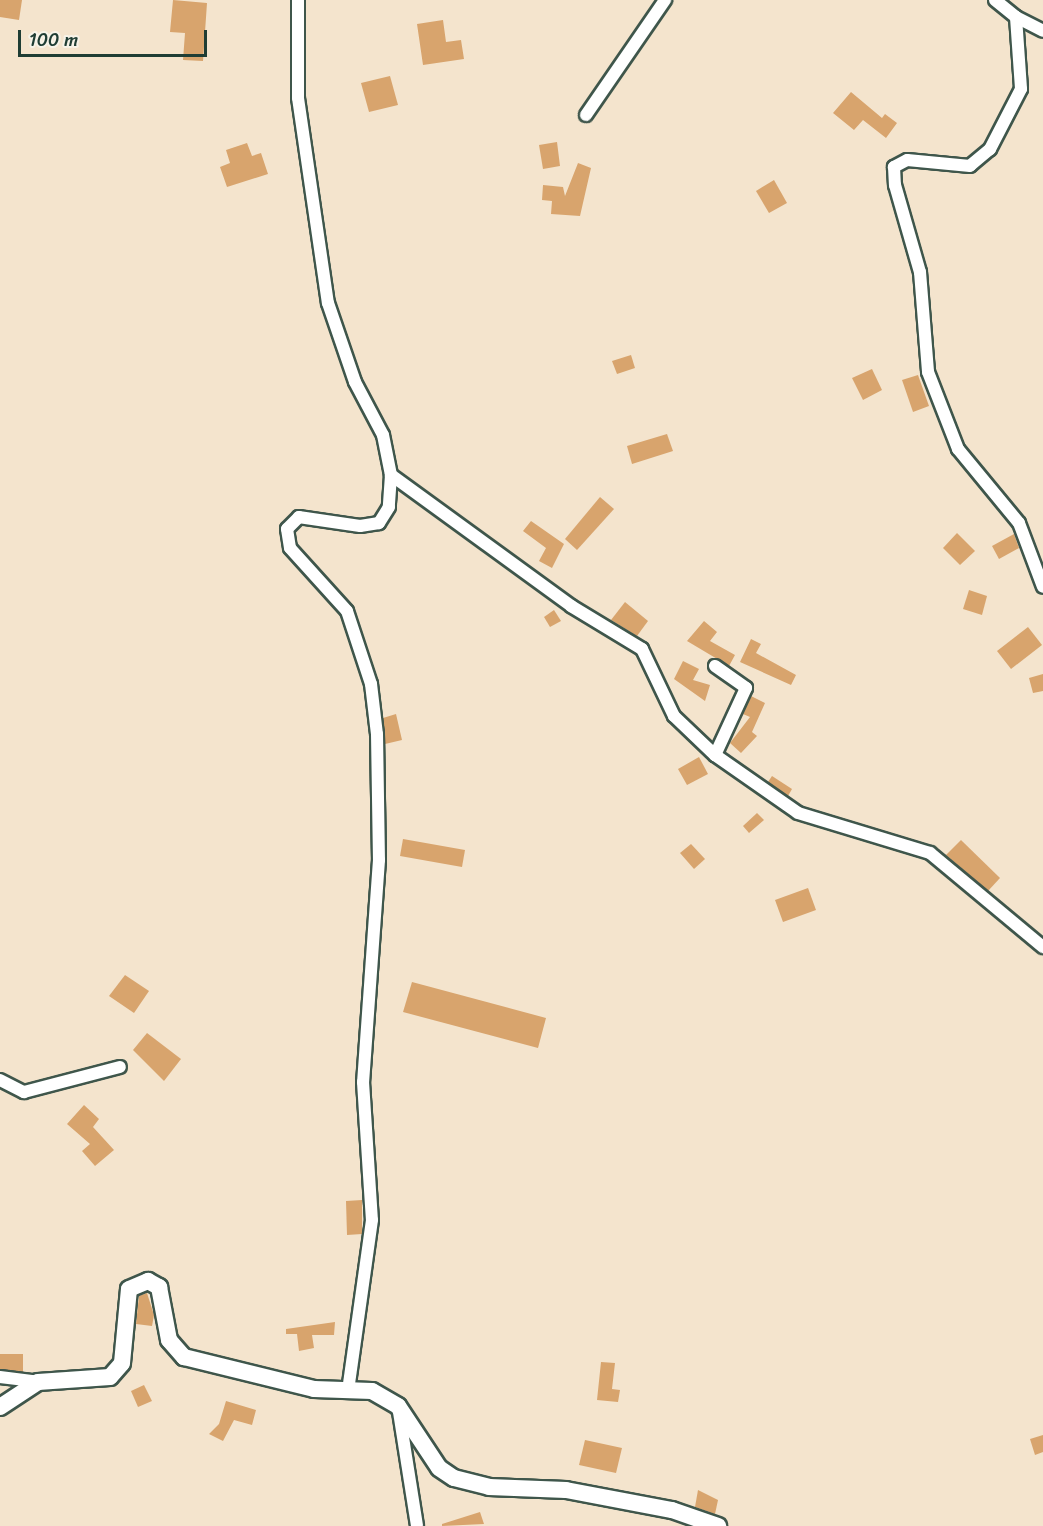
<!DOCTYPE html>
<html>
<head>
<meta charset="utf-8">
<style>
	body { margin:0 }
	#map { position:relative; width:1043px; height:1526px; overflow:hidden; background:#f4e4cd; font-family:Sriracha,sans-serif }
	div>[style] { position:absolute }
	.building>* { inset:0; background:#d8a46d }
	.roads { filter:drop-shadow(2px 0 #3f564b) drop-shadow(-2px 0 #3f564b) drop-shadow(0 2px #3f564b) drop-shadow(0 -2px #3f564b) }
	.street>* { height:12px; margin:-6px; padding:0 6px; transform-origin:6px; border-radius:6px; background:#fff }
	.secondary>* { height:16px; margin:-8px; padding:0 8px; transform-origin:8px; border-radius:8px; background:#fff }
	span { translate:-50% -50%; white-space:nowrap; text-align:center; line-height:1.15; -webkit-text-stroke:4.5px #f7f3e8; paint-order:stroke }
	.scale { position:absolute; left:18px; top:30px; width:189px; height:27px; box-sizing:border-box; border:3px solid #1f3d34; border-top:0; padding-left:8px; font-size:18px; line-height:21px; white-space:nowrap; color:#1f3d34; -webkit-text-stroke:4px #f7f3e8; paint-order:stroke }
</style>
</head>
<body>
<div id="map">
	<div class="building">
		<div style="clip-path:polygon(0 0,22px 0,19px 20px,0 17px)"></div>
		<div style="clip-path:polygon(173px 0,207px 3px,203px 61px,183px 60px,185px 33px,170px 32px)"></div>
		<div style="clip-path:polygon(443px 20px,446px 42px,461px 40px,464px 59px,423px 65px,417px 24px)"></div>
		<div style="clip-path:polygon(390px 76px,398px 105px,369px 112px,361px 83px)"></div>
		<div style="clip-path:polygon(851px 92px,882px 118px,885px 114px,897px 123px,886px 138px,863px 120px,854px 130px,833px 113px)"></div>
		<div style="clip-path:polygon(557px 142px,560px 166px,543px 169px,539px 145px)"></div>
		<div style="clip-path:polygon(247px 143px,252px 156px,261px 153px,268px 174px,227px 187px,220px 167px,230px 163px,226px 150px)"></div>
		<div style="clip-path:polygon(578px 163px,591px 168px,580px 216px,551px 214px,552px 201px,542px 200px,543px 185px,563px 187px,565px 196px)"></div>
		<div style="clip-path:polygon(774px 180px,787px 203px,769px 213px,756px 191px)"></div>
		<div style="clip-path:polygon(631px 355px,635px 368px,617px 374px,612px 361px)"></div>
		<div style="clip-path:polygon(872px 369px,882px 390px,863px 400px,852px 378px)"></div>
		<div style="clip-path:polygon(918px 375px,929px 406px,913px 412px,902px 380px)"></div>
		<div style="clip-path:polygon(667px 434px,673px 451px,632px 464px,627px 446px)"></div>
		<div style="clip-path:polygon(600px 497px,614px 509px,577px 550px,565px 539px)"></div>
		<div style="clip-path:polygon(531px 521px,564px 544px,552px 568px,539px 561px,546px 548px,523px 531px)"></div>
		<div style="clip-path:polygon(957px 533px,975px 551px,960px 565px,943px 548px)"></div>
		<div style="clip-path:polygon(1014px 534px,1019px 548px,999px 559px,992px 546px)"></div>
		<div style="clip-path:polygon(969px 590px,987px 596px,982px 615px,963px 609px)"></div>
		<div style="clip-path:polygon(625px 602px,648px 621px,637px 636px,611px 620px)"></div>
		<div style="clip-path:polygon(554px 610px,561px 621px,550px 627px,544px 617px)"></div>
		<div style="clip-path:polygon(704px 621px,717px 632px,710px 641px,735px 655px,729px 666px,687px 641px)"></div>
		<div style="clip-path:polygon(1028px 627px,1042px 645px,1011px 669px,997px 651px)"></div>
		<div style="clip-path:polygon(751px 639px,761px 644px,756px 653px,796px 675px,791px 685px,740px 662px)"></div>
		<div style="clip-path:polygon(683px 661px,699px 669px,693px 680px,710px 685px,705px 701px,674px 679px)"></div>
		<div style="clip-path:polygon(1043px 674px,1043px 691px,1033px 693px,1029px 678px)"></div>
		<div style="clip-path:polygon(751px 696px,765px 703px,752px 732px,757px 736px,741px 753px,730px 743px,750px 717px,743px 714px)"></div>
		<div style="clip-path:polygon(396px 714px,402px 740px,385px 744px,383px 718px)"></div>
		<div style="clip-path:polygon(699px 757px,708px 774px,687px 785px,678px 769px)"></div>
		<div style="clip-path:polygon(772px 776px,792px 789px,788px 796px,768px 782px)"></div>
		<div style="clip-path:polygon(757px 813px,764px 820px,749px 833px,743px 826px)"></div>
		<div style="clip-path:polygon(403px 839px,465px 850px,462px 867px,400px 856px)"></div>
		<div style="clip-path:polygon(961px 840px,1000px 878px,988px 891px,946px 855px)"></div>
		<div style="clip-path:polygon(691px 844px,705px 859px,694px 869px,680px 853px)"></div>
		<div style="clip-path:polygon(808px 888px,816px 910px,783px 922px,775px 900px)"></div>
		<div style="clip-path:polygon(125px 975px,149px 991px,134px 1013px,109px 996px)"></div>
		<div style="clip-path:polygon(412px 982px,546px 1018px,538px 1048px,403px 1012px)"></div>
		<div style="clip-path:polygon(147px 1033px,181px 1059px,164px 1081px,133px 1050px)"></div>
		<div style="clip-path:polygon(84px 1105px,99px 1119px,93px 1127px,114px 1150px,95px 1166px,82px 1151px,90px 1144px,67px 1124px)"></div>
		<div style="clip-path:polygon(362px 1200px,362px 1234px,347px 1235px,346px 1201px)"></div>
		<div style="clip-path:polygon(147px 1293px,154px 1315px,152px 1326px,136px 1324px,139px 1296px)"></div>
		<div style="clip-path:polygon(335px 1322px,334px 1335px,312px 1335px,314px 1348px,299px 1351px,297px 1334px,286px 1334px,286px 1329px)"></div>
		<div style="clip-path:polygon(0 1354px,23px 1354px,23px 1372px,0 1369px)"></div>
		<div style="clip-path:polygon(601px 1362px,615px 1363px,612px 1389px,620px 1390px,618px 1402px,597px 1400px)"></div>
		<div style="clip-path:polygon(144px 1385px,152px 1401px,138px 1407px,131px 1391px)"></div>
		<div style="clip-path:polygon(226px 1401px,256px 1410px,252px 1425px,234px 1420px,223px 1441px,209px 1434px,219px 1424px)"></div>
		<div style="clip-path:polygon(1043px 1435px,1043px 1452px,1035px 1455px,1030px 1439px)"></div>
		<div style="clip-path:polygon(585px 1440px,622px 1448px,616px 1473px,579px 1465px)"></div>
		<div style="clip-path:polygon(698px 1490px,718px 1500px,715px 1514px,695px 1507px)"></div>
		<div style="clip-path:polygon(480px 1512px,484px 1524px,442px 1526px,442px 1524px)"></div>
	</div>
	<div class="roads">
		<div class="street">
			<div style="left:298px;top:0;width:98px;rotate:90deg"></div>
			<div style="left:298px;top:98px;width:207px;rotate:81.7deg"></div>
			<div style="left:328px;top:303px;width:83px;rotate:71.1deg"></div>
			<div style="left:355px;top:382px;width:60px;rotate:62.2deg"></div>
			<div style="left:383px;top:435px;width:41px;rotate:78.7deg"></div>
			<div style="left:391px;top:475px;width:32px;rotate:94deg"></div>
			<div style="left:389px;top:507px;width:19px;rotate:122deg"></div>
			<div style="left:379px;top:523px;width:19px;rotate:171deg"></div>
			<div style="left:360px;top:526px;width:62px;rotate:-171.6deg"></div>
			<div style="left:299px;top:517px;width:17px;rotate:135deg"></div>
			<div style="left:287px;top:529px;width:19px;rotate:81deg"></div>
			<div style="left:290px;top:548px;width:85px;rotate:47.9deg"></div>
			<div style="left:347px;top:611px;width:77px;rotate:71.8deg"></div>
			<div style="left:371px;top:684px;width:50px;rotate:83.2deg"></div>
			<div style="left:377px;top:734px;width:126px;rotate:89.1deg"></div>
			<div style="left:379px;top:860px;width:223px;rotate:94.1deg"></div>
			<div style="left:363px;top:1082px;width:138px;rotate:86.3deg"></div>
			<div style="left:372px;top:1220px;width:172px;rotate:98deg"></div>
			<div style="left:995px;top:0;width:27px;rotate:39deg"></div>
			<div style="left:1016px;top:17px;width:72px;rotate:86deg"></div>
			<div style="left:1021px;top:89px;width:68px;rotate:117.3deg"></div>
			<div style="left:990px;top:149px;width:26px;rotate:140deg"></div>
			<div style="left:970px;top:166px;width:63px;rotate:-174.6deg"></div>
			<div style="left:907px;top:160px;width:15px;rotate:152deg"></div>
			<div style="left:894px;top:167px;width:18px;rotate:87deg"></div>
			<div style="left:895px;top:185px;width:91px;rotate:74deg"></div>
			<div style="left:920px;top:272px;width:100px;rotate:85.4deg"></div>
			<div style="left:928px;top:372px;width:83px;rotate:68.7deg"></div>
			<div style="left:958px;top:449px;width:96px;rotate:50.5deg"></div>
			<div style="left:1019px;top:523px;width:68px;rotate:69.4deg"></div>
			<div style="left:1016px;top:17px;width:30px;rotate:27deg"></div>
			<div style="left:586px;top:115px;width:140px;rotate:-55.5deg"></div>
			<div style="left:391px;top:475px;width:223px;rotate:36deg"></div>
			<div style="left:571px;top:606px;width:83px;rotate:31.2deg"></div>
			<div style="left:642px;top:649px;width:74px;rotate:64.5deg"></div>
			<div style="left:674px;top:716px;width:57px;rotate:43.6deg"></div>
			<div style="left:715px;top:755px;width:101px;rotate:34.9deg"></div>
			<div style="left:798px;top:813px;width:138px;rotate:16.9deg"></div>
			<div style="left:930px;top:853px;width:147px;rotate:39.8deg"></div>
			<div style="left:715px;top:666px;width:38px;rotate:35deg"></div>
			<div style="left:746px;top:688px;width:74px;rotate:114.8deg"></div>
			<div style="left:0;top:1080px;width:27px;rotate:27deg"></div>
			<div style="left:24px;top:1092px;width:99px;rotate:-14.6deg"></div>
			<div style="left:0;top:1377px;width:38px;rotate:7deg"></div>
			<div style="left:399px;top:1412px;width:115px;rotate:81deg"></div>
		</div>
		<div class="secondary">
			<div style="left:0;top:1407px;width:45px;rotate:-33.3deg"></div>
			<div style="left:38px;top:1382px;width:72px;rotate:-4deg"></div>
			<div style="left:110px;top:1377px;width:18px;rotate:-49deg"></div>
			<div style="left:122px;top:1363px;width:74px;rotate:-84.6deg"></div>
			<div style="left:129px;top:1289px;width:21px;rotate:-23deg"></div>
			<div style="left:148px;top:1281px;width:13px;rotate:29deg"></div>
			<div style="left:159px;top:1287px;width:54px;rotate:79.3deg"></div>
			<div style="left:169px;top:1340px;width:23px;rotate:49deg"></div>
			<div style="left:184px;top:1357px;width:134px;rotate:13.8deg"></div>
			<div style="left:314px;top:1389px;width:58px;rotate:2deg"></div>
			<div style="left:372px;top:1391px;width:30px;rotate:30deg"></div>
			<div style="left:398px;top:1406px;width:74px;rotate:56.5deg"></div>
			<div style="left:439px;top:1468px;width:18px;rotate:34deg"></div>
			<div style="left:454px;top:1478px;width:36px;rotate:14deg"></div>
			<div style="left:489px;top:1487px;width:77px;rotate:2.2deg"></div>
			<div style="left:566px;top:1490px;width:108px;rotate:10.7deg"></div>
			<div style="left:672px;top:1510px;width:49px;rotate:19.2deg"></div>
		</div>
	</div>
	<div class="scale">100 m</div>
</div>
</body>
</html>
